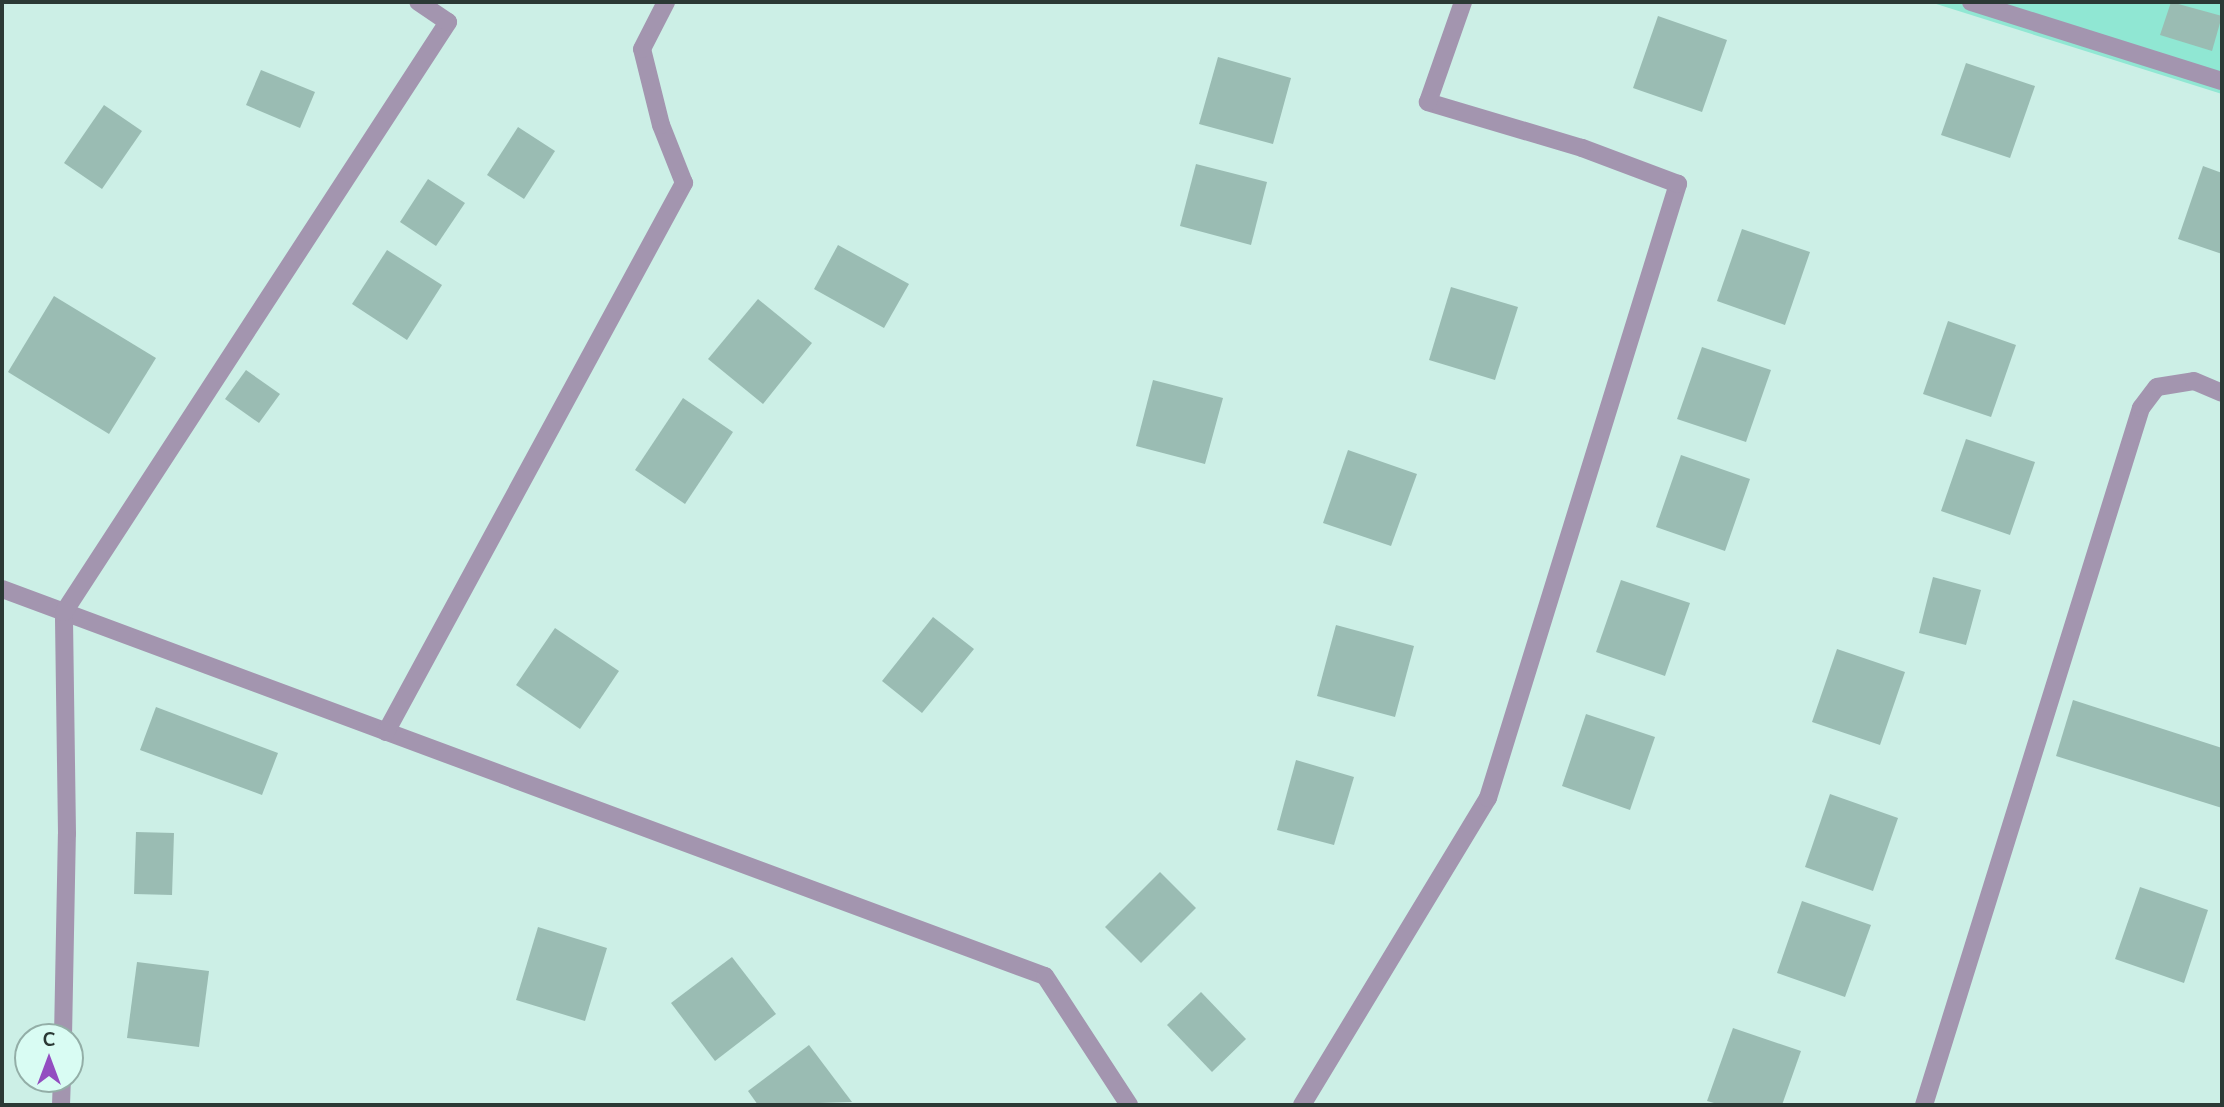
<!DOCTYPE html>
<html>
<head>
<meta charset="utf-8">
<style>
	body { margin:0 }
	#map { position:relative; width:2224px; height:1107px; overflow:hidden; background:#ccefe6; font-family:Mulish,sans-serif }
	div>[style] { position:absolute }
	.green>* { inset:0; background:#90e7d3 }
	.building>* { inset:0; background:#9abcb3 }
	.minor>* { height:18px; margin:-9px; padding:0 9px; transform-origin:9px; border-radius:9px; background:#a395af }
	span { translate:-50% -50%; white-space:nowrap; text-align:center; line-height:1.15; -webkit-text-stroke:6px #d9fcf3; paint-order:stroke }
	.frame { position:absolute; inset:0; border:4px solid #2b3935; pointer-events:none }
	.north { position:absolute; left:14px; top:1023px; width:70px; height:70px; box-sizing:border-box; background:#d9fcf3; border:2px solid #93aea7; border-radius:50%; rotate:0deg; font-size:19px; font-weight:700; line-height:28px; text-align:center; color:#2b3935 }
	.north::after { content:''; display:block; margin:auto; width:24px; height:32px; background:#934dc0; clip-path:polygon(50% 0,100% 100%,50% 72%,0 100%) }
</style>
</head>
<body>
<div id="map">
	<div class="green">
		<div style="clip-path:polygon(1930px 2px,2222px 2px,2222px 94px)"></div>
	</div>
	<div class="building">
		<div style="clip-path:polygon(2171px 2px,2222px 16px,2212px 51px,2160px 35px)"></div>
		<div style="clip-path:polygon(1658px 16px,1727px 40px,1702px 112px,1633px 88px)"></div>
		<div style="clip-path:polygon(1218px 57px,1291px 78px,1273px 144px,1199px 124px)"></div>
		<div style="clip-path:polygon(1966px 63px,2035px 86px,2010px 158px,1941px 135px)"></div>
		<div style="clip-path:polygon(261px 70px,315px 92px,300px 128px,246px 105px)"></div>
		<div style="clip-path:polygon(104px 105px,142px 131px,102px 189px,64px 163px)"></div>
		<div style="clip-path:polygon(518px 127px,555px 151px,524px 199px,487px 175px)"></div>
		<div style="clip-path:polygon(1196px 164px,1267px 182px,1251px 245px,1180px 226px)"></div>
		<div style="clip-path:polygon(2203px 166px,2222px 173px,2222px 254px,2178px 239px)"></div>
		<div style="clip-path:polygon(428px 179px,465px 203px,436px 246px,400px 222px)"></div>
		<div style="clip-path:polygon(1742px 229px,1810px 252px,1785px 325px,1717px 301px)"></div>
		<div style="clip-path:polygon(838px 245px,909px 284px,884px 328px,814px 289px)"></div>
		<div style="clip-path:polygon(387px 250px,442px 285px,407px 340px,352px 304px)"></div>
		<div style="clip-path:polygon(1451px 287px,1518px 307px,1495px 380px,1429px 360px)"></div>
		<div style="clip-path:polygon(54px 296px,156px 358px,109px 434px,8px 372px)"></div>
		<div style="clip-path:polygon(758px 299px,812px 343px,763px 404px,708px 359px)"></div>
		<div style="clip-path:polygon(1948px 321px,2016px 345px,1991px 417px,1923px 394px)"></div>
		<div style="clip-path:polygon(1702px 347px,1771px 370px,1746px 442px,1677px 419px)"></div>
		<div style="clip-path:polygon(246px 370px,280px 394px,259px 423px,225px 399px)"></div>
		<div style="clip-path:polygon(1153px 380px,1223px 398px,1205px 464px,1136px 446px)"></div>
		<div style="clip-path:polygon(683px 398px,733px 432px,685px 504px,635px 470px)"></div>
		<div style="clip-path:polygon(1966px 439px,2035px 462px,2010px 535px,1941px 511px)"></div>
		<div style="clip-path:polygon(1348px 450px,1417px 474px,1391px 546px,1323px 523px)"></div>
		<div style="clip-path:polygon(1681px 455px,1750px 479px,1725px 551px,1656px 527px)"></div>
		<div style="clip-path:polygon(1933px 577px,1981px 590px,1966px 645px,1919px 633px)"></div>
		<div style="clip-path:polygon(1621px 580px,1690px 603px,1665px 676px,1596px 652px)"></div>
		<div style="clip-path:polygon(933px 617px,974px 649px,922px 713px,882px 681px)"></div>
		<div style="clip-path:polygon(1336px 625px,1414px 646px,1395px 717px,1317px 696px)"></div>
		<div style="clip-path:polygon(555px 628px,619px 671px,580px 729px,516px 685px)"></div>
		<div style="clip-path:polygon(1837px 649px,1905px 672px,1880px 745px,1812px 722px)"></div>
		<div style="clip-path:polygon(2073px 700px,2222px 748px,2222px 808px,2056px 756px)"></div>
		<div style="clip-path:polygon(156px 707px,278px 753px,262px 795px,140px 750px)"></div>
		<div style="clip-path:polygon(1586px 714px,1655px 737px,1630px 810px,1562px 786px)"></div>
		<div style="clip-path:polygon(1296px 760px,1354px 777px,1334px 845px,1277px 830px)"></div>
		<div style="clip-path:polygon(1830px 794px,1898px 818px,1873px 891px,1805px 867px)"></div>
		<div style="clip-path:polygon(136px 832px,174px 833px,172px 895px,134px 894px)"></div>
		<div style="clip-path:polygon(1160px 872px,1196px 908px,1141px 963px,1105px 927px)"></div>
		<div style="clip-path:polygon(2140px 887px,2208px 910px,2184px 983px,2115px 959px)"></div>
		<div style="clip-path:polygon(1802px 901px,1871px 925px,1845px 997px,1777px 973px)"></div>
		<div style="clip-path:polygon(538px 927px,607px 948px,585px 1021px,516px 1000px)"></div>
		<div style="clip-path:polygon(732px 957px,776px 1014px,715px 1061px,671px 1003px)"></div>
		<div style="clip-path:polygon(137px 962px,209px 971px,199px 1047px,127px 1038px)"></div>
		<div style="clip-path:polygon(1201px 992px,1246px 1039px,1212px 1072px,1167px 1025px)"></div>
		<div style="clip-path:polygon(1733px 1028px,1801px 1051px,1782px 1105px,1721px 1105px,1707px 1101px)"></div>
		<div style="clip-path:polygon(809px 1045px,852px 1102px,758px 1105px,748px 1091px)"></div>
	</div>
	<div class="minor">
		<div style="left:1971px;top:2px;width:263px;rotate:17.5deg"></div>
		<div style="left:2px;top:589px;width:1112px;rotate:20.36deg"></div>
		<div style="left:1045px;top:976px;width:154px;rotate:56.9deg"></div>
		<div style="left:386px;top:732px;width:625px;rotate:-61.51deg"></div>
		<div style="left:684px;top:183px;width:62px;rotate:-111.6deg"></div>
		<div style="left:661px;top:125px;width:78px;rotate:-104deg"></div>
		<div style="left:642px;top:49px;width:53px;rotate:-62.9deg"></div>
		<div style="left:63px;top:1037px;width:203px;rotate:-88.9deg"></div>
		<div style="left:67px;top:834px;width:222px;rotate:-90.8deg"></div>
		<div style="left:64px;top:612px;width:704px;rotate:-56.94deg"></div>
		<div style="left:448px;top:22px;width:36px;rotate:-146deg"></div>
		<div style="left:61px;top:1105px;width:26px;rotate:-88deg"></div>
		<div style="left:1302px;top:1105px;width:359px;rotate:-58.8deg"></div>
		<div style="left:1488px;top:798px;width:643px;rotate:-72.81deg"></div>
		<div style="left:1678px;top:184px;width:103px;rotate:-159.4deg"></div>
		<div style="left:1582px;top:148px;width:161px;rotate:-163.4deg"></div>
		<div style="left:1428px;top:102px;width:106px;rotate:-70.7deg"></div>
		<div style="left:1924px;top:1105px;width:730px;rotate:-72.71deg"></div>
		<div style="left:2141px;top:408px;width:26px;rotate:-53deg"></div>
		<div style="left:2157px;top:387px;width:37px;rotate:-9deg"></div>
		<div style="left:2194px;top:381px;width:30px;rotate:23deg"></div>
	</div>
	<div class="frame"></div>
	<div class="north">С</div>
</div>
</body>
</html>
